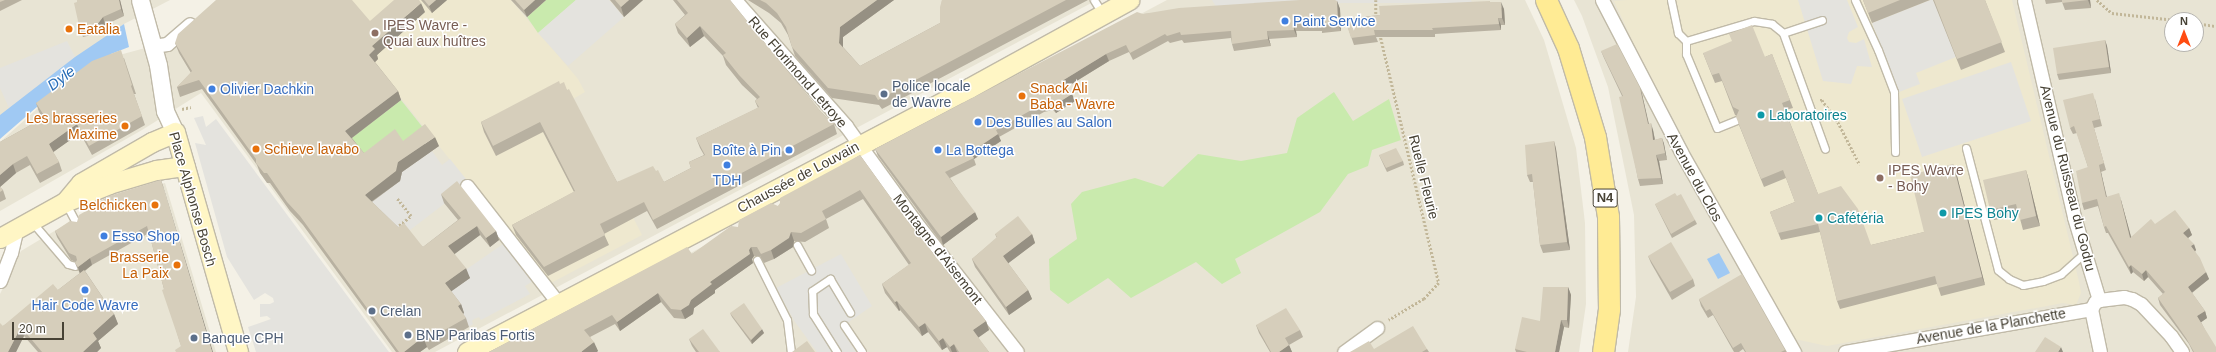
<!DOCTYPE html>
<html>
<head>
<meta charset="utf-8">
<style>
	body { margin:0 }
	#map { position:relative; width:2216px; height:352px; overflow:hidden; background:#f4f1e6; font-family:Arial,sans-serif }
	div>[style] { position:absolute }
	.residential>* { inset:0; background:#e8e4d4 }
	.education>* { inset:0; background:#eee8cf }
	.green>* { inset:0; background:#c9eaad }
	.parking>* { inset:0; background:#e4e3de }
	.water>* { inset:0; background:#a0c9f3 }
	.path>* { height:2.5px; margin-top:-1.25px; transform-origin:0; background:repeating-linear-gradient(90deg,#c2b799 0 2px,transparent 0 4px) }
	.roads { filter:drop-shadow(1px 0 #c0baa8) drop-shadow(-1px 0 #c0baa8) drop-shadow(0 1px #c0baa8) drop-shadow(0 -1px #c0baa8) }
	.service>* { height:7px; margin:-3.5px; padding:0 3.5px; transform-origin:3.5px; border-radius:3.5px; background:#fff }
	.minor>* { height:13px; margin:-6.5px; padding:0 6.5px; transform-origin:6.5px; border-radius:6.5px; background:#fff }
	.tertiary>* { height:17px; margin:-8.5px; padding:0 8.5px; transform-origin:8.5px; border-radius:8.5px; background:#fff }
	.secondary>* { height:19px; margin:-9.5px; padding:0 9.5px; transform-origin:9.5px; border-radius:9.5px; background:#fff6c5 }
	.primary>* { height:21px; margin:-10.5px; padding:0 10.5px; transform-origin:10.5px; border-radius:10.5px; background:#ffeb94 }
	.wall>* { inset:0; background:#b8b1a1 }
	.shaded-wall>* { inset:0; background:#969083 }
	.building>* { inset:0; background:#d6cebb }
	.dots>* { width:11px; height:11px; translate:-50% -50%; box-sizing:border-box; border:2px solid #fff; border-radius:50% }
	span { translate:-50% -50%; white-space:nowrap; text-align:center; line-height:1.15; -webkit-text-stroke:3px #fff; paint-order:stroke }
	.shield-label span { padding:1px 3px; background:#fff; border:1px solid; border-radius:3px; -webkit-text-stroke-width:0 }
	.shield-label { font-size:13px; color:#474235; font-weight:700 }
	.shop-label { font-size:14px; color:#366cbe }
	.left { translate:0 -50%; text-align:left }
	.right { translate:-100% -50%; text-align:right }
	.education-label { font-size:14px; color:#785e54 }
	.food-label { font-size:14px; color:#c56008 }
	.street-label { font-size:14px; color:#474235 }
	.service-label { font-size:14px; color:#4e5e75 }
	.culture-label { font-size:14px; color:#0d838f }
	.water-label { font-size:15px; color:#2a6eb7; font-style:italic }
	.north { position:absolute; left:2164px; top:12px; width:40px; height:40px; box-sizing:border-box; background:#fff; border:1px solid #b5b3ae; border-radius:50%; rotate:0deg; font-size:11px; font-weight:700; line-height:16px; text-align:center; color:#474235 }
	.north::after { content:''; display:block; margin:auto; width:14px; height:18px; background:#ff4c12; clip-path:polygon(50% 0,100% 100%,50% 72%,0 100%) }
	.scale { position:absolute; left:12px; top:322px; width:52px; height:18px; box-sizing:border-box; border:2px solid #474235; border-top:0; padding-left:5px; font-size:12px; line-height:14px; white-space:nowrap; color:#474235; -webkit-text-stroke:3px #fff; paint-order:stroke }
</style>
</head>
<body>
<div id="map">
	<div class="residential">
		<div style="clip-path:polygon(0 0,170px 0,124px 24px,0 119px)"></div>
		<div style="clip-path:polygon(226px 0,1097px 0,435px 352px,392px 352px,201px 93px,142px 130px,0 211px,0 142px,37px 109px,94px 66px,123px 54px,175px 40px)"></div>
		<div style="clip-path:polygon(1167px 0,1525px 0,1544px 40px,1576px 148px,1585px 223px,1586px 304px,1579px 352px,504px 352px)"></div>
		<div style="clip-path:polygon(evenodd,1574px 0,2216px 0,2216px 352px,1628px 352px,1636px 297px,1634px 215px,1608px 87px,1582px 16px,1574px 0,2172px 20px,2196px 20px,2196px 44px,2172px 44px,2172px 20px)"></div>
		<div style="clip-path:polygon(165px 183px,216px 352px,0 352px,0 294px,21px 251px,108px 199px)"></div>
	</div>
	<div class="education">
		<div style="clip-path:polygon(308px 0,511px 0,578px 79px,585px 92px,573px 99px,642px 235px,549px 284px,392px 87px)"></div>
		<div style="clip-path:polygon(1627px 0,2012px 0,2079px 282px,2081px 293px,2076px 305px,2063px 303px,1827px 346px,1795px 339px,1710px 189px,1634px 44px,1614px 1px)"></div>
	</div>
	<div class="green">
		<div style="clip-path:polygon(546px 0,576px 0,538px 33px,527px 17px)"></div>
		<div style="clip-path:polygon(1334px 92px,1353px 121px,1389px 99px,1401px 140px,1372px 150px,1368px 166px,1348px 174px,1320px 212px,1235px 259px,1241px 273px,1222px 284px,1196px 262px,1131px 298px,1108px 278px,1068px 304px,1050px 290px,1049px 259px,1077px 239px,1071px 204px,1082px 192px,1135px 178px,1163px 187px,1198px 154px,1241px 161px,1287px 153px,1297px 118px)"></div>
		<div style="clip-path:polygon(401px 100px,428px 134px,368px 162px,329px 155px)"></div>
	</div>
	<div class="parking">
		<div style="clip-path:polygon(576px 0,609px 0,624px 17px,568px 66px,538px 33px)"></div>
		<div style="clip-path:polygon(1212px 0,1471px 0,1472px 3px,1342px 3px,1218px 10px)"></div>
		<div style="clip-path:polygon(1798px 0,1847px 0,1858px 27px,1849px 32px,1847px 38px,1849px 42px,1856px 43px,1864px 39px,1872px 67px,1857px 66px,1851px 84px,1823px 81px)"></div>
		<div style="clip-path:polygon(1930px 0,1933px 0,1956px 57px,1916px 73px,1920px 84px,1899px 92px,1872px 23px)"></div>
		<div style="clip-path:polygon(67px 41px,75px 57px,9px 108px,0 88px,0 68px)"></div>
		<div style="clip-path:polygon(2011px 62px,2031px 121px,1922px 157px,1902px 99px)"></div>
		<div style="clip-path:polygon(203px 116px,206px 127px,216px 119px,389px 352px,256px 352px,248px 327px,271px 319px,267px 316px,260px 317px,260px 304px,270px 304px,274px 302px,273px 298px,265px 293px,254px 300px,227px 257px,195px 143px,206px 145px,194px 118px)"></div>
		<div style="clip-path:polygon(432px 151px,442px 165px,450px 159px,470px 184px,401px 237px,368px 204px,400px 181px,402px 172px)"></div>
		<div style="clip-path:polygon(506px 242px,535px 280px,525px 286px,530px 294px,481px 320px,479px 317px,474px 319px,472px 321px,473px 324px,469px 327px,461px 315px,464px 313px,449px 293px,470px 278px,464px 271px)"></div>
		<div style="clip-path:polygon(841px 254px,872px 306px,840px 328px,856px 352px,817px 352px,795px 322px,776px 288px)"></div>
	</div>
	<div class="water">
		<div style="clip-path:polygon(124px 24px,129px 47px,111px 54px,38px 106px,0 139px,0 115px,75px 57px)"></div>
		<div style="clip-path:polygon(1719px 253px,1730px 273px,1718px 279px,1707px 259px)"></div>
	</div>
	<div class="path">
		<div style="left:1376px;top:0;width:17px;rotate:90deg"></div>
		<div style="left:2097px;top:0;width:20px;rotate:41deg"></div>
		<div style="left:2112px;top:13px;width:64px;rotate:6.2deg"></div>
		<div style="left:2196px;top:23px;width:20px;rotate:9deg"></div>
		<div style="left:1380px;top:34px;width:256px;rotate:76.7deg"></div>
		<div style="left:1439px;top:283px;width:22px;rotate:133deg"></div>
		<div style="left:1424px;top:299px;width:41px;rotate:149deg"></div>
		<div style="left:1820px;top:100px;width:2px"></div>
		<div style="left:1822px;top:100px;width:27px;rotate:54deg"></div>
		<div style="left:1838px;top:122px;width:48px;rotate:62.9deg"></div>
		<div style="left:182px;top:109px;width:9px;rotate:-13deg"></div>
		<div style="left:396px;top:228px;width:19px;rotate:-39deg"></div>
		<div style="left:411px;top:216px;width:22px;rotate:-129deg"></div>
	</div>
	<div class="roads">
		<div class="service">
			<div style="left:1094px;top:0;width:15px;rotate:58deg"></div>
			<div style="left:1671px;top:0;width:34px;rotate:78deg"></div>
			<div style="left:1678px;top:33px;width:11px;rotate:45deg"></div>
			<div style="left:1686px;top:41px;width:13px;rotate:90deg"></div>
			<div style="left:1686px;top:54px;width:80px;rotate:67.3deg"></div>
			<div style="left:1717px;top:128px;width:22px;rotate:-22deg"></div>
			<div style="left:1855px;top:0;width:55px;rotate:65.3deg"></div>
			<div style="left:1878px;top:50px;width:45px;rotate:69.1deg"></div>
			<div style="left:1894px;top:92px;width:60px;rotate:89deg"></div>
			<div style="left:1783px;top:33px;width:41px;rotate:-18.4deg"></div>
			<div style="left:1686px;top:41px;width:71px;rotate:-16.4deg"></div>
			<div style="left:1754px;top:21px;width:18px;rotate:9deg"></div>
			<div style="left:1772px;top:24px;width:14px;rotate:39deg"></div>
			<div style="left:1783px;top:33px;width:123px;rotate:70.1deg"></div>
			<div style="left:1966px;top:148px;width:126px;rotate:75.3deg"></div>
			<div style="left:1998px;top:270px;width:14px;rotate:39deg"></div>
			<div style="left:2009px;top:279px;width:15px;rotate:23deg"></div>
			<div style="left:2023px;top:285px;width:20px;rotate:-11deg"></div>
			<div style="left:2043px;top:281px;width:19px;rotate:-21deg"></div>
			<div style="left:2061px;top:274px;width:31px;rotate:-42deg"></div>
			<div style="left:65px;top:202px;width:26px;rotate:62deg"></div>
			<div style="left:32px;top:222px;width:55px;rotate:49.4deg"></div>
			<div style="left:68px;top:264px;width:7px;rotate:16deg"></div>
			<div style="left:797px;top:245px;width:29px;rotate:61deg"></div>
			<div style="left:757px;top:260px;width:67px;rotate:63.4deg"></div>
			<div style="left:787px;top:320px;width:32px;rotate:83deg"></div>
			<div style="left:844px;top:325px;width:32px;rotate:56deg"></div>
			<div style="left:837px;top:352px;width:45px;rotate:-122.3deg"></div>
			<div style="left:813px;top:314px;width:23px;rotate:-92deg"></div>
			<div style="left:812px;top:291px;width:22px;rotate:-34deg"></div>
			<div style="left:830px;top:279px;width:39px;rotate:59deg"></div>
		</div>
		<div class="minor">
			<div style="left:735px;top:0;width:168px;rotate:48.6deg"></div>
			<div style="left:846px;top:126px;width:116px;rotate:54.1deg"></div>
			<div style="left:914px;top:220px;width:167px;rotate:52deg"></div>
			<div style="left:1602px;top:0;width:171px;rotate:62.5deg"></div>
			<div style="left:1681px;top:152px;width:230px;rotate:60.5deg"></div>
			<div style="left:2024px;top:0;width:223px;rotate:77deg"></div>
			<div style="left:2074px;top:217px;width:87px;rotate:73.2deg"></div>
			<div style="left:153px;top:46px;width:14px;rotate:-8deg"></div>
			<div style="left:167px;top:44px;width:30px;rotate:-41deg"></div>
			<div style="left:467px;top:186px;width:150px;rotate:52.1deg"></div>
			<div style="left:0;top:281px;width:30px;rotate:-69deg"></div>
			<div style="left:11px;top:253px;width:26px;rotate:-77deg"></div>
			<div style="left:1344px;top:352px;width:41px;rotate:-36deg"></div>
			<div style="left:1845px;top:352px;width:250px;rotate:-9.9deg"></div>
			<div style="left:2100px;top:352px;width:44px;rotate:-101.8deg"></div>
			<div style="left:2091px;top:309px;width:8px;rotate:-60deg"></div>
			<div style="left:2095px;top:302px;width:4px;rotate:-27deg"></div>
			<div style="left:2099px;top:300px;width:25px;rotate:-7deg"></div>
			<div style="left:2124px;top:297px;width:8px;rotate:14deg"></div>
			<div style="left:2132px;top:299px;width:10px;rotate:29deg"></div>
			<div style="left:2141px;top:304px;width:44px;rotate:46.8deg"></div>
			<div style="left:2171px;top:336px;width:19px;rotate:55deg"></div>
		</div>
		<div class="tertiary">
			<div style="left:140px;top:0;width:67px;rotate:74.5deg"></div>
			<div style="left:158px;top:65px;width:47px;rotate:81.3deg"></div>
			<div style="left:165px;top:111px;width:23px;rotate:65deg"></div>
		</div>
		<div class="secondary">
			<div style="left:65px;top:202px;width:25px;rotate:-50deg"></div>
			<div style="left:81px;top:183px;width:82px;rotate:-30deg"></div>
			<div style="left:152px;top:142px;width:25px;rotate:-23deg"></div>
			<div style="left:175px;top:132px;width:229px;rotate:74deg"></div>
			<div style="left:0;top:238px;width:74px;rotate:-29deg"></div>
			<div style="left:65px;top:202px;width:48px;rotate:-22.2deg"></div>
			<div style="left:109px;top:184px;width:49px;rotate:-16.6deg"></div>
			<div style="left:156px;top:170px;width:29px;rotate:-8deg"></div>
			<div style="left:467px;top:352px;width:567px;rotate:-27.74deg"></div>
			<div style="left:969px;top:88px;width:183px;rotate:-28.8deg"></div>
		</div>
		<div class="primary">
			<div style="left:1546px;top:0;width:53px;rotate:65.4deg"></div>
			<div style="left:1568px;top:48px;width:93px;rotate:73.1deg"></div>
			<div style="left:1595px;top:137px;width:80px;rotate:80.7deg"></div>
			<div style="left:1608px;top:216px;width:93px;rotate:89.4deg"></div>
			<div style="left:1609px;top:309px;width:43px;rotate:97.9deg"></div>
		</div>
	</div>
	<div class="wall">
		<div style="clip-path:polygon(0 0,22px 0,0 11px)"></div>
		<div style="clip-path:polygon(120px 0,124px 16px,105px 25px,99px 33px,83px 37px,80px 30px)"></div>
		<div style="clip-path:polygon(421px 0,447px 0,432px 13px)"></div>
		<div style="clip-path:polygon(511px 0,546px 0,527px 17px)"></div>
		<div style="clip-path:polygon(610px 0,643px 0,624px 17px)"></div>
		<div style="clip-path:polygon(673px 0,730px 0,821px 112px,834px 124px,837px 134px,657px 229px,647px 211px,604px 234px,609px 245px,548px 276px,516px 235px,512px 225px,574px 192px,543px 132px,496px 156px,484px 132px,481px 122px,560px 84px,567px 90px,617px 182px,656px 171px,664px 182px,691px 168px,689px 162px,704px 155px,700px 148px,696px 138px,758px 108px,755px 101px,757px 99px,742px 85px,726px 65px,723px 56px,704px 36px,690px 47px,678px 33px,675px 24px,685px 15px)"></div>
		<div style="clip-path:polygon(748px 0,894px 0,843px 37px,843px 47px,860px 66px,940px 23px,942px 0,1088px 0,882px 109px,879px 105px,832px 98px,795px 56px,788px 35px,781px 23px,769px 13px)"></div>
		<div style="clip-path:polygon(1863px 0,1930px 0,1872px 23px)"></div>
		<div style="clip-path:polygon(1933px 0,1985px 0,2005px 52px,1961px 70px)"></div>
		<div style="clip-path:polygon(2045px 0,2090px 0,2091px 8px,2065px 10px,2062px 2px,2046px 4px)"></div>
		<div style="clip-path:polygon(1337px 1px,1340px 9px,1341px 31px,1322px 33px,1322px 31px,1296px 31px,1297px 37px,1269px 39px,1271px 46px,1234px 51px,1232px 44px,1231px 38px,1184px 43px,1182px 40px,1170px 43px,1168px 41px,1133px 60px,1129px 52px,1109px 61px,1067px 87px,1075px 101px,1056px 113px,1053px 110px,1044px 112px,999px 137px,1001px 141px,974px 159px,976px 165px,950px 178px,978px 219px,943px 245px,878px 156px,875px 149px,1143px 14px)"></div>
		<div style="clip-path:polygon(1491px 2px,1504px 9px,1505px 25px,1501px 25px,1501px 30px,1435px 34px,1435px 37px,1376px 37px,1378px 42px,1354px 45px,1345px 19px)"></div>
		<div style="clip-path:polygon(425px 12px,377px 55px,378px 59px,375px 62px,398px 91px,401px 100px,352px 138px,364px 153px,403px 141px,439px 146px,402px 172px,400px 181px,372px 202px,398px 227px,423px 247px,458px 220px,444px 203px,441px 194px,496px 231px,499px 240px,490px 247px,480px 235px,454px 254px,470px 278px,451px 291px,461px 304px,464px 313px,463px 314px,466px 318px,469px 327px,429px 350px,427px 347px,420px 352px,396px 352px,303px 225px,290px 211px,270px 183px,267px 183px,260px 173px,257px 165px,202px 89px,180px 97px,177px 87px,191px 73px,179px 53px,175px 43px,370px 21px)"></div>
		<div style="clip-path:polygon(2105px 40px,2107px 46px,2111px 73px,2059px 80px,2057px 74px)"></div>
		<div style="clip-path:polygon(1601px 51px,1640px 88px,1642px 94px,1649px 124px,1653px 130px,1655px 140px,1662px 138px,1664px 144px,1667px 160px,1659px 161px,1663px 184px,1640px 186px,1638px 179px,1622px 96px,1604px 58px)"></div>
		<div style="clip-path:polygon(1703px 53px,1765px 57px,1772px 54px,1793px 108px,1785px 110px,1818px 194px,1871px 245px,1924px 232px,1953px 164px,1956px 172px,1985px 285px,1941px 296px,1937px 284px,1840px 309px,1837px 301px,1820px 232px,1781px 240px,1770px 212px,1795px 202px,1786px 178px,1764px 187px,1739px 125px,1737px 116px,1735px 115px,1722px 81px,1715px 83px)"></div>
		<div style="clip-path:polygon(124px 58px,136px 94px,134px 94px,145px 125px,92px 155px,80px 133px,53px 152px,59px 162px,62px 171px,40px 183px,30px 165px,16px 173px,0 187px,3px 190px,6px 199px,0 202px,0 142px,43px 118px,39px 112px,36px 103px)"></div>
		<div style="clip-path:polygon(2095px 99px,2102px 126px,2094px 128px,2106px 170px,2101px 172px,2107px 197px,2121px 200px,2131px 237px,2155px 224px,2189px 228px,2192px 235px,2188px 238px,2196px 250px,2195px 252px,2209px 279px,2192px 293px,2205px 311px,2207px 318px,2201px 322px,2216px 352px,2193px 352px,2189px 344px,2160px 305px,2158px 298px,2163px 294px,2148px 277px,2144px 281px,2133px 272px,2131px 274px,2108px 233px,2106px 233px,2104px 227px,2098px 206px,2084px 210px,2082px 203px,2088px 167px,2077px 133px,2073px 134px,2070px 128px)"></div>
		<div style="clip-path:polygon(1554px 141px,1556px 149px,1570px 250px,1543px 253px,1540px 245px,1533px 182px,1530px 182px,1527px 175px)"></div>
		<div style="clip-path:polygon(860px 155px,904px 216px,986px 321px,989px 330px,978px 338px,989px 352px,950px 352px,947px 347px,942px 350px,928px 332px,922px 336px,900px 310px,899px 311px,885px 293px,882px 284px,909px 265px,863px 199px,826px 219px,829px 228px,805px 242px,794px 241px,793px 247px,774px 259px,764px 263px,760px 256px,754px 256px,752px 259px,753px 263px,715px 290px,715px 293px,694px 308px,693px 314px,685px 319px,674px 318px,661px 302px,620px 331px,615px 324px,590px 337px,598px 351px,489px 352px,692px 254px,738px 227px,778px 206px)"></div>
		<div style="clip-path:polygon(1379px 155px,1403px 161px,1404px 165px,1387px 172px)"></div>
		<div style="clip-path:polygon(2026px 170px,2029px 181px,2040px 226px,2023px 230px,2019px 215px,1994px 220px,1990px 210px)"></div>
		<div style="clip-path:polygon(161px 180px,163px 186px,181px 346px,164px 289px,149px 233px,92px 265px,85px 271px,114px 314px,118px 324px,98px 341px,101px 348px,97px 352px,38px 352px,24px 336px,16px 352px,0 352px,3px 326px,58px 290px,80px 273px,78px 270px,75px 263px,76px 262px,71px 260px,57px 237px,55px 231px,77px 222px)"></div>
		<div style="clip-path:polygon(1655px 204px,1695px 220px,1697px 224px,1672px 238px)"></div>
		<div style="clip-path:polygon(995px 234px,1032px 234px,1035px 243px,1008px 263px,1028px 290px,1032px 299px,1009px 315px,975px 267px,972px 259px,997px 238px)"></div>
		<div style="clip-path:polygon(1648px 256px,1693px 279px,1695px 286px,1672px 300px,1651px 263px)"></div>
		<div style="clip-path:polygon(1568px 287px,1571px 295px,1569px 328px,1564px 327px,1559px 352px,1516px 352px,1515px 349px,1540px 321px)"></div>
		<div style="clip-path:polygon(1699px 299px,1785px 350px,1786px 352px,1745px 352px,1743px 349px,1739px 352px,1734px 352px,1713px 315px,1708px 318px,1701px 306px)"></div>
		<div style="clip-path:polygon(730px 313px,764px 333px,752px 344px,732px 317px)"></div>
		<div style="clip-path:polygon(1256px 325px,1300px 330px,1303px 337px,1289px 345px,1292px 352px,1270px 352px,1259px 333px)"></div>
		<div style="clip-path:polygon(689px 339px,720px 352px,696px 352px,692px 346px)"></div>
		<div style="clip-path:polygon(1374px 349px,1427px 349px,1429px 352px,1350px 352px)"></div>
	</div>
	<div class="shaded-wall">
		<div style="clip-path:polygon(119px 0,120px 0,124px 16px,121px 9px)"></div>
		<div style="clip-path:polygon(436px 0,447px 0,432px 13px,429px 6px)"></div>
		<div style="clip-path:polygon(535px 0,546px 0,527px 17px,524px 10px)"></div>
		<div style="clip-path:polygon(629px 0,643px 0,624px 17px,621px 7px)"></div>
		<div style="clip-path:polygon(877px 0,894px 0,843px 37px,843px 52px,839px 43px,840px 27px)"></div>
		<div style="clip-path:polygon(2088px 0,2090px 0,2091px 8px)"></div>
		<div style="clip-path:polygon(1337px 1px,1340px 9px,1341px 31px,1338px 24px)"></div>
		<div style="clip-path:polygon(1501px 2px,1504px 9px,1505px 25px,1502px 18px)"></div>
		<div style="clip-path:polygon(421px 3px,425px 12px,377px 55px,378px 59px,372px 65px,369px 55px,372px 46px)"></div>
		<div style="clip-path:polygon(103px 17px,105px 25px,99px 33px,96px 26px)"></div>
		<div style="clip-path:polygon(1498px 18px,1501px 25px,1501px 30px,1499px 24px)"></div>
		<div style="clip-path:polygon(1293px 24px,1296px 31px,1297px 37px,1294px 30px)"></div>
		<div style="clip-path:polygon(700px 26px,704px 36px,690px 47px,687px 38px)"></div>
		<div style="clip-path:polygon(1267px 31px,1269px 39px,1271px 46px,1268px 39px)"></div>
		<div style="clip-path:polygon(2105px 40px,2107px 46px,2111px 73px,2109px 67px)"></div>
		<div style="clip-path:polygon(1106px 54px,1109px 61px,1065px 88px,1062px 81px)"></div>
		<div style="clip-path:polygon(1640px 88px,1642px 94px,1650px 130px,1648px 124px)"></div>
		<div style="clip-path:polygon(398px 91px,401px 100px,349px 140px,345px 131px)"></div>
		<div style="clip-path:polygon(1072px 94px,1075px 101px,1056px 113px,1053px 106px)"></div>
		<div style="clip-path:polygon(1651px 123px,1653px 130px,1656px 146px,1653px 140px)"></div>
		<div style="clip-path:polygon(77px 124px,80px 133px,52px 153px,49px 144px)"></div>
		<div style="clip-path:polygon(998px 134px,1001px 141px,974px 159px,971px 152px)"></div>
		<div style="clip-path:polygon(435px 137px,439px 146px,402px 172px,400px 181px,368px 204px,365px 195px,398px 162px)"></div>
		<div style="clip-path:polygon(1662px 138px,1664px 144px,1667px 160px,1665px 153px)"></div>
		<div style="clip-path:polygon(1554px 141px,1556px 149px,1570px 250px,1567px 242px)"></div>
		<div style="clip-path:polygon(1656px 155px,1659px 161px,1663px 184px,1661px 178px)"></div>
		<div style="clip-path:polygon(13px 164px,16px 173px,0 187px,0 175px)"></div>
		<div style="clip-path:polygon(1953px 164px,1956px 172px,1985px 285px,1982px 277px)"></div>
		<div style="clip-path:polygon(2099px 165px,2101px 172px,2108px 204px,2106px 197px)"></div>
		<div style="clip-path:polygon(2026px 170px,2029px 181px,2040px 226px,2036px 216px)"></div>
		<div style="clip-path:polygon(161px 180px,163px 186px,213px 352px,212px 352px)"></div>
		<div style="clip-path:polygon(2119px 193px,2121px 200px,2133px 244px,2130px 238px)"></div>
		<div style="clip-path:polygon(975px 212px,978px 219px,943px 245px,941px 237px)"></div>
		<div style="clip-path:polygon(477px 226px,480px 235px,452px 256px,448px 246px)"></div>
		<div style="clip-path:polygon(2189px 228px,2192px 235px,2185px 240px,2183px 233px)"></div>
		<div style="clip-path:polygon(496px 231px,499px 240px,490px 247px,486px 238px)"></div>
		<div style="clip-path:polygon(791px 232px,794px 241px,793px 247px,774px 259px,771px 250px)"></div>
		<div style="clip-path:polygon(1032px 234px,1035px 243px,1006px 265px,1003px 256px)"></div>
		<div style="clip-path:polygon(2194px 244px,2196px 250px,2193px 253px,2191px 246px)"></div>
		<div style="clip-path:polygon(751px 247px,754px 256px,752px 259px,753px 263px,715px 290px,715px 293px,694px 308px,693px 314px,685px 319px,681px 310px,691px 300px,710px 282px,749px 250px)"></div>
		<div style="clip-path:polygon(90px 258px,92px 265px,80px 274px,78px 267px)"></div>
		<div style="clip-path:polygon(2131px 265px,2133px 272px,2131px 274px,2129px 267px)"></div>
		<div style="clip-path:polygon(466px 268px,470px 278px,449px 293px,445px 283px)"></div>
		<div style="clip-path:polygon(2146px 270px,2148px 277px,2144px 281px,2142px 274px)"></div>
		<div style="clip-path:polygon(2206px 272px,2209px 279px,2190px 294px,2188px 287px)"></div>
		<div style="clip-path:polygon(1568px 287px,1571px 295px,1569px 328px,1567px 320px)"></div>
		<div style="clip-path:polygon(1028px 290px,1032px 299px,1009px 315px,1006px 307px)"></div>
		<div style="clip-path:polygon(658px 293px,661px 302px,620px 331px,617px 322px)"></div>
		<div style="clip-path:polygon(897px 301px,900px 310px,899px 311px,895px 302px)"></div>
		<div style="clip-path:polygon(461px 304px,464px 313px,461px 315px,458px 306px)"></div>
		<div style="clip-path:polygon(2205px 311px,2207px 318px,2200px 323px,2197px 316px)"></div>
		<div style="clip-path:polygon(114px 314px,118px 324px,98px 341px,101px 348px,97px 352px,83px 352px,93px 333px)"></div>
		<div style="clip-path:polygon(1561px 320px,1564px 327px,1559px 352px,1555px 352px)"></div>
		<div style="clip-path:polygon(986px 321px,989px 330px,976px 339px,973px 330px)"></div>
		<div style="clip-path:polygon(925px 323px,928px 332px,922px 336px,919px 327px)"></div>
		<div style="clip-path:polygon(21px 327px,24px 336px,16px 352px,8px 352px)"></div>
		<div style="clip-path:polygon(762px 329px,764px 333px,752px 344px,751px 340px)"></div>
		<div style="clip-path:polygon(423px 337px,427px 347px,420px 352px,404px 352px)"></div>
		<div style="clip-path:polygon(943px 338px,947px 347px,942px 350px,939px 341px)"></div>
		<div style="clip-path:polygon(594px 342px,598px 351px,597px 352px,581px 352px)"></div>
		<div style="clip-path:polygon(954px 344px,957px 352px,952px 352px,950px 347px)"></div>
		<div style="clip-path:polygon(1289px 345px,1292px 352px,1279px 352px)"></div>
		<div style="clip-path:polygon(2061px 347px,2063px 352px,2058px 352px)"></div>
	</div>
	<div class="building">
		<div style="clip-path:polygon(0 0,5px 0,0 2px)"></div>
		<div style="clip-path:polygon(77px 0,119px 0,121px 9px,103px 17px,96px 26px,80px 30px,74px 3px,77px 2px)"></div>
		<div style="clip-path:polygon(216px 0,352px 0,370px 21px,394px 0,419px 0,421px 3px,372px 46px,375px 49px,369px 55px,398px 91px,345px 131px,364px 153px,395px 129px,403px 141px,425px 124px,435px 137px,398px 162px,396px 171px,365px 195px,398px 227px,404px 223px,423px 247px,461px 218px,441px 194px,457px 181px,496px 231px,486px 238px,477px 226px,448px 246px,466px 268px,445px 283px,461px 304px,458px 306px,466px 318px,425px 341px,423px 337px,404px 352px,399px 352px,300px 216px,287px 202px,267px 173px,264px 173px,256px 163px,256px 159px,199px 80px,177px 87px,192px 71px,175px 43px,178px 34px)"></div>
		<div style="clip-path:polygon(424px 0,436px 0,429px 6px)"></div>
		<div style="clip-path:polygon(515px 0,535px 0,524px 10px)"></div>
		<div style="clip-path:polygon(615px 0,629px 0,621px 7px)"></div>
		<div style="clip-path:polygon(677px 0,730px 0,821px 112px,834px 124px,653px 220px,644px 202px,600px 224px,605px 235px,544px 267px,512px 225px,575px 191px,540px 122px,493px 146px,481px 122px,559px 81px,560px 84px,564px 82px,567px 90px,569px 89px,617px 182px,653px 166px,656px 171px,658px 170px,664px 182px,691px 168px,689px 162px,705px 155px,696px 138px,759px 107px,755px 101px,760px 97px,739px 75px,723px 55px,726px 53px,700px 26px,687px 38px,675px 24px,688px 13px)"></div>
		<div style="clip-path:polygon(760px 0,877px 0,840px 27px,839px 43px,860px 66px,940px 23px,940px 7px,942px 0,1066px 0,878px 100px,875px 95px,828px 88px,792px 47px,786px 27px,777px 13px,766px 3px)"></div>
		<div style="clip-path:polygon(1300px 0,1335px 0,1337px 1px,1338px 24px,1320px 25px,1320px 24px,1293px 24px,1294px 30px,1267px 31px,1268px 39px,1232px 44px,1231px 31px,1181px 35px,1180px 32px,1167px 36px,1165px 34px,1130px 53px,1126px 45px,1106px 54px,1062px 81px,1072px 94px,1053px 106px,1050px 103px,1042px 104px,996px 130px,998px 134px,971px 152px,974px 158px,945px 172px,975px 212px,941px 237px,875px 149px,1137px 12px,1143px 14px,1179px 8px)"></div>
		<div style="clip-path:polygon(1863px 0,1900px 0,1868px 13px)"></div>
		<div style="clip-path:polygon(1934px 0,1985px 0,2002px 42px,1957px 59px)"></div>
		<div style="clip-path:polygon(2062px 0,2088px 0,2062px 3px)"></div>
		<div style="clip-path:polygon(1490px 1px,1490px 2px,1501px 2px,1502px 18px,1498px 18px,1499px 24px,1432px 28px,1433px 30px,1374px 30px,1375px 35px,1351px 38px,1345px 19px,1380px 15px,1379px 6px)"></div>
		<div style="clip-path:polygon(1752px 25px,1765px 57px,1772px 54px,1790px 100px,1782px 103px,1818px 194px,1841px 186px,1858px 209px,1871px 245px,1924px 232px,1910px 175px,1953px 164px,1982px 277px,1938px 288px,1935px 276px,1837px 301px,1818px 224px,1778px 233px,1770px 212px,1795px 202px,1783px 170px,1761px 179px,1736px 117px,1739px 110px,1733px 107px,1719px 73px,1712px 75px,1703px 53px,1732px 41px,1729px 34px)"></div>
		<div style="clip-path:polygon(2105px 40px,2109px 67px,2057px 74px,2053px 48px)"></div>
		<div style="clip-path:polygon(1617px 44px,1640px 88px,1648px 124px,1651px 123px,1653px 140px,1662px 138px,1665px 153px,1656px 155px,1661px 178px,1638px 179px,1619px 97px,1623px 96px,1601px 51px)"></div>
		<div style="clip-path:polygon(121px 50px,132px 85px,131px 86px,142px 116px,89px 146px,77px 124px,49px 144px,59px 162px,37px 174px,27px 156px,13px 164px,0 175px,0 142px,45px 117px,36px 103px,92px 61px)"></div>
		<div style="clip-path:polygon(2093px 93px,2100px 119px,2092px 121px,2104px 163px,2099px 165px,2106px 197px,2119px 193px,2130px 238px,2151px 219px,2155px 224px,2175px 210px,2189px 228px,2183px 233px,2194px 244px,2191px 246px,2200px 258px,2206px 272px,2188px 287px,2205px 311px,2197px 316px,2216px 347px,2216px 352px,2194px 352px,2186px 338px,2158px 298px,2165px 292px,2146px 270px,2142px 274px,2131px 265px,2129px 267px,2106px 226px,2104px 227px,2097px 199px,2082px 203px,2076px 171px,2088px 167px,2074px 126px,2070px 128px,2063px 100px)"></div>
		<div style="clip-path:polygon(1554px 141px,1567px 242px,1540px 245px,1532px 174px,1527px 175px,1525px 145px)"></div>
		<div style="clip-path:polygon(1396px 148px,1403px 161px,1386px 168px,1379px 155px)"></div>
		<div style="clip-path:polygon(860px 155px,904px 216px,986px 321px,973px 330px,989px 352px,959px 352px,954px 344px,950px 347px,943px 338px,939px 341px,925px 323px,919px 327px,897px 301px,895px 302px,882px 284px,911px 263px,860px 190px,822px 211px,826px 219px,801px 233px,791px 232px,789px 238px,771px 250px,761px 254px,757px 247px,751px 247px,749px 250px,750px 254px,710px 282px,712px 284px,691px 300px,689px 305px,681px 310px,671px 309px,658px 293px,617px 322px,612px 315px,584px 330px,594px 342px,581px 352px,489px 352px,687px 247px,692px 254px,731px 226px,738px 227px,739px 220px,771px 203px,778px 206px,780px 203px,780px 198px)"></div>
		<div style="clip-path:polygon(2026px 170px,2036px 216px,2020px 220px,2016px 204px,1990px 210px,1983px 180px)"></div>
		<div style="clip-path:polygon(161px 180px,212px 352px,176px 352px,175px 350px,181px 346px,162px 290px,164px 289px,147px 226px,90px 258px,78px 267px,75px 263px,77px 260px,76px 256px,69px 253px,55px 231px,70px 221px,77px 222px,79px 215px,86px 211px,85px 210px,109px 196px)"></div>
		<div style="clip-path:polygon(0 187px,3px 190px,0 192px)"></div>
		<div style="clip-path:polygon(1675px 193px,1677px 196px,1681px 194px,1695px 220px,1671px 234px,1655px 204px)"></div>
		<div style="clip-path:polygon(1018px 216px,1032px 234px,1003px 256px,1028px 290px,1006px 307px,972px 259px,997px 237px,995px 234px)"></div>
		<div style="clip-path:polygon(1671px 242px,1693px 279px,1670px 292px,1648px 256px)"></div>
		<div style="clip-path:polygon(84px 270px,114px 314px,93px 333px,97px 339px,83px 352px,42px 352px,21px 327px,8px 352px,0 352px,0 323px,3px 326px,53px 284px,58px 290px)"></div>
		<div style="clip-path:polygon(1742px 274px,1785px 350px,1781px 352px,1746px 352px,1741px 343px,1733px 348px,1710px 309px,1706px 311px,1699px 299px)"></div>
		<div style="clip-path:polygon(1543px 287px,1568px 287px,1567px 320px,1561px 320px,1555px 352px,1527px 352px,1515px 349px,1522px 317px,1540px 321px)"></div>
		<div style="clip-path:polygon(744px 303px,762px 329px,751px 340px,730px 313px)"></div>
		<div style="clip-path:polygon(1286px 308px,1300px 330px,1285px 338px,1289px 345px,1279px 352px,1271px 352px,1256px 325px)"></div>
		<div style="clip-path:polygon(1413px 326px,1427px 349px,1422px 352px,1350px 352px,1369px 341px,1374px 349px)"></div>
		<div style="clip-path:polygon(703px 329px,720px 352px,699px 352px,689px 339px)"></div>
		<div style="clip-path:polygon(2045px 337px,2061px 347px,2058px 352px,2035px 352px)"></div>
		<div style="clip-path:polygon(807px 341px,815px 352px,792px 352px)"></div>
	</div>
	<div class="dots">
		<div style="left:1285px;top:21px;background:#3f7fe0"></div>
		<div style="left:69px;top:29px;background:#e8710a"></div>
		<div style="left:375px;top:33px;background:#8d6e63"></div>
		<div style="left:212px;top:89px;background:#3f7fe0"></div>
		<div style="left:884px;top:94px;background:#5c6f8a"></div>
		<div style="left:1022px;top:96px;background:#e8710a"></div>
		<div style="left:1761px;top:115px;background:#0f9aa8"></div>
		<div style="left:978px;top:122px;background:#3f7fe0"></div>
		<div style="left:125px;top:126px;background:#e8710a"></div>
		<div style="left:256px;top:149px;background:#e8710a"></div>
		<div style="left:789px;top:150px;background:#3f7fe0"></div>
		<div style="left:938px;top:150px;background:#3f7fe0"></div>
		<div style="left:727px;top:165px;background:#3f7fe0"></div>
		<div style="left:1880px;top:178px;background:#8d6e63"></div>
		<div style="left:155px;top:205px;background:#e8710a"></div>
		<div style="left:1943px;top:213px;background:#0f9aa8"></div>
		<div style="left:1819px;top:218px;background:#0f9aa8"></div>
		<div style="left:104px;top:236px;background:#3f7fe0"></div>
		<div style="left:177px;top:265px;background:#e8710a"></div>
		<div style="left:85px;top:290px;background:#3f7fe0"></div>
		<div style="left:372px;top:311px;background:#5c6f8a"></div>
		<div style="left:408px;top:335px;background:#5c6f8a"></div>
		<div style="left:194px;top:338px;background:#5c6f8a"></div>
	</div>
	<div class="shield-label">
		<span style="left:1605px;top:198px">N4</span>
	</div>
	<div class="shop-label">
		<span class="left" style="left:1293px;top:21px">Paint Service</span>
		<span class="left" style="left:220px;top:89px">Olivier Dachkin</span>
		<span class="left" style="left:986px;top:122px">Des Bulles au Salon</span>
		<span class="right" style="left:781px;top:150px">Boîte à Pin</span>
		<span class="left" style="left:946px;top:150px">La Bottega</span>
		<span style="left:727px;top:180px">TDH</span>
		<span class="left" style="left:112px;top:236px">Esso Shop</span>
		<span style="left:85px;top:305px">Hair Code Wavre</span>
	</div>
	<div class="education-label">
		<span class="left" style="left:383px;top:33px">IPES Wavre -<br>Quai aux huîtres</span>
		<span class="left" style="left:1888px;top:178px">IPES Wavre<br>- Bohy</span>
	</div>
	<div class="food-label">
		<span class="left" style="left:77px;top:29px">Eatalia</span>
		<span class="left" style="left:1030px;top:96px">Snack Ali<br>Baba - Wavre</span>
		<span class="right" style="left:117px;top:126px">Les brasseries<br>Maxime</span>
		<span class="left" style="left:264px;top:149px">Schieve lavabo</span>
		<span class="right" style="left:147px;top:205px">Belchicken</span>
		<span class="right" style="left:169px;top:265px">Brasserie<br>La Paix</span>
	</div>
	<div class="street-label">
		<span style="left:798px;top:72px;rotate:49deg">Rue Florimond Letroye</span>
		<span style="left:798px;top:177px;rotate:-28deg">Chaussée de Louvain</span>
		<span style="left:1424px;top:177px;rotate:76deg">Ruelle Fleurie</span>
		<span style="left:1695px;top:177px;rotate:61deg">Avenue du Clos</span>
		<span style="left:2068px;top:178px;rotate:76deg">Avenue du Ruisseau du Godru</span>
		<span style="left:193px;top:199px;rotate:74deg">Place Alphonse Bosch</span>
		<span style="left:938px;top:249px;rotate:52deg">Montagne d'Aisemont</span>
		<span style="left:1991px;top:326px;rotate:-10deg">Avenue de la Planchette</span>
	</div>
	<div class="service-label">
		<span class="left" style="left:892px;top:94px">Police locale<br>de Wavre</span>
		<span class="left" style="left:380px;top:311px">Crelan</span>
		<span class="left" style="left:416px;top:335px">BNP Paribas Fortis</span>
		<span class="left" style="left:202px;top:338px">Banque CPH</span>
	</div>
	<div class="culture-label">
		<span class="left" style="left:1769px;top:115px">Laboratoires</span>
		<span class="left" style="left:1951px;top:213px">IPES Bohy</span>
		<span class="left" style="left:1827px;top:218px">Cafétéria</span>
	</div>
	<div class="water-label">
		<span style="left:61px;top:78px;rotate:-37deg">Dyle</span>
	</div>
	<div class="north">N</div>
	<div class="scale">20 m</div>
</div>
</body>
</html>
